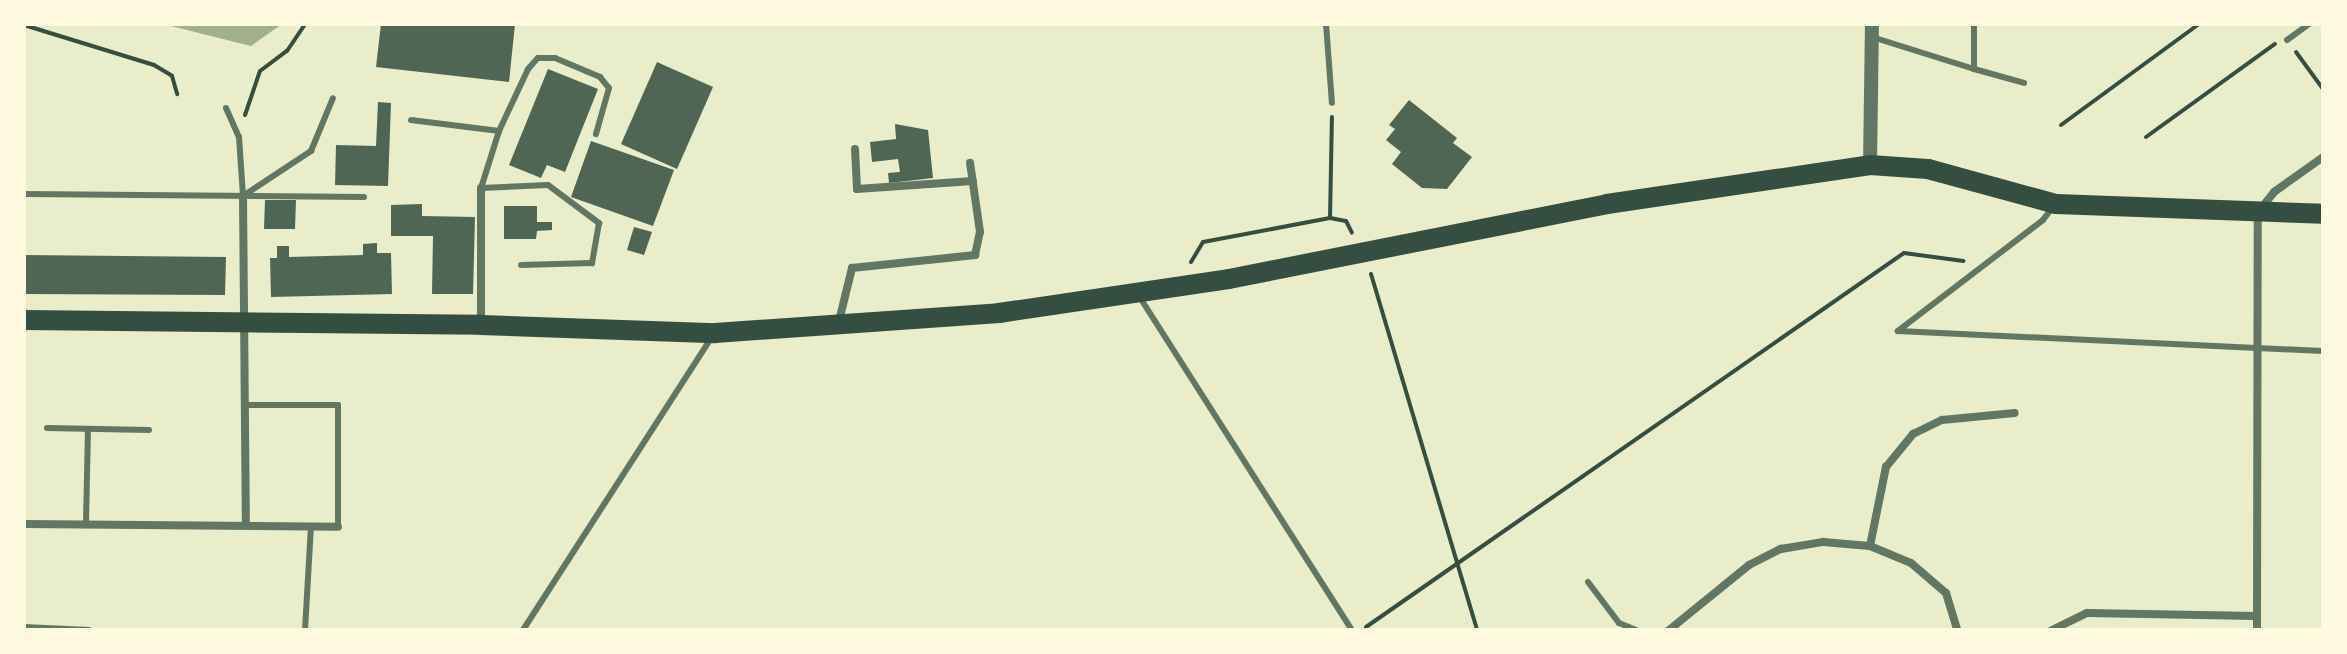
<!DOCTYPE html>
<html>
<head>
<meta charset="utf-8">
<style>
	body { margin:0 }
	#map { position:relative; width:2347px; height:654px; overflow:hidden; background:#e9edc9; font-family:"Work Sans",sans-serif }
	div>[style] { position:absolute }
	.water>* { inset:0; background:#a3b18a }
	.building>* { inset:0; background:#4f6655 }
	.path>* { height:4px; margin:-2px; padding:0 2px; transform-origin:2px; border-radius:2px; background:#344e41 }
	.service>* { height:6px; margin:-3px; padding:0 3px; transform-origin:3px; border-radius:3px; background:#617663 }
	.minor>* { height:8px; margin:-4px; padding:0 4px; transform-origin:4px; border-radius:4px; background:#617663 }
	.tertiary>* { height:14px; margin:-7px; padding:0 7px; transform-origin:7px; border-radius:7px; background:#617663 }
	.primary>* { height:20px; margin:-10px; padding:0 10px; transform-origin:10px; border-radius:10px; background:#344e41 }
	span { translate:-50% -50%; white-space:nowrap; text-align:center; line-height:1.15; -webkit-text-stroke:6px #fefae0; paint-order:stroke }
	.frame { position:absolute; inset:0; border:26px solid #fefae0; pointer-events:none }
</style>
</head>
<body>
<div id="map">
	<div class="water">
		<div style="clip-path:polygon(163px 24px,282px 24px,251px 46px)"></div>
	</div>
	<div class="building">
		<div style="clip-path:polygon(381px 24px,515px 24px,509px 82px,376px 67px)"></div>
		<div style="clip-path:polygon(657px 62px,713px 87px,677px 169px,621px 144px)"></div>
		<div style="clip-path:polygon(548px 69px,598px 89px,565px 172px,547px 165px,541px 178px,509px 165px)"></div>
		<div style="clip-path:polygon(1409px 100px,1457px 138px,1453px 143px,1472px 157px,1447px 189px,1422px 188px,1392px 164px,1401px 152px,1386px 140px,1395px 129px,1389px 125px)"></div>
		<div style="clip-path:polygon(378px 102px,391px 103px,388px 186px,335px 185px,336px 145px,376px 146px)"></div>
		<div style="clip-path:polygon(895px 124px,928px 130px,933px 178px,889px 183px,888px 173px,900px 172px,898px 159px,872px 162px,870px 142px,896px 139px)"></div>
		<div style="clip-path:polygon(591px 141px,674px 170px,653px 226px,571px 197px)"></div>
		<div style="clip-path:polygon(265px 200px,296px 200px,295px 229px,264px 229px)"></div>
		<div style="clip-path:polygon(422px 204px,422px 216px,475px 217px,473px 294px,432px 294px,433px 236px,391px 236px,391px 205px)"></div>
		<div style="clip-path:polygon(504px 206px,537px 206px,537px 222px,552px 222px,552px 230px,537px 231px,536px 239px,504px 239px)"></div>
		<div style="clip-path:polygon(634px 227px,652px 232px,644px 255px,627px 250px)"></div>
		<div style="clip-path:polygon(377px 243px,377px 253px,391px 253px,392px 294px,271px 297px,270px 258px,277px 258px,277px 246px,289px 246px,289px 257px,363px 255px,363px 244px)"></div>
		<div style="clip-path:polygon(24px 255px,226px 257px,225px 295px,24px 294px)"></div>
	</div>
	<div class="path">
		<div style="left:24px;top:25px;width:136px;rotate:17.1deg"></div>
		<div style="left:154px;top:65px;width:21px;rotate:31deg"></div>
		<div style="left:172px;top:76px;width:19px;rotate:74deg"></div>
		<div style="left:2296px;top:52px;width:46px;rotate:53.9deg"></div>
		<div style="left:245px;top:115px;width:46px;rotate:-71.2deg"></div>
		<div style="left:260px;top:71px;width:34px;rotate:-37deg"></div>
		<div style="left:287px;top:51px;width:32px;rotate:-56deg"></div>
		<div style="left:2061px;top:125px;width:171px;rotate:-36.2deg"></div>
		<div style="left:2146px;top:137px;width:159px;rotate:-35.8deg"></div>
		<div style="left:1330px;top:218px;width:101px;rotate:-88.9deg"></div>
		<div style="left:1191px;top:262px;width:23px;rotate:-59deg"></div>
		<div style="left:1203px;top:242px;width:129px;rotate:-10.7deg"></div>
		<div style="left:1330px;top:218px;width:16px;rotate:11deg"></div>
		<div style="left:1346px;top:221px;width:13px;rotate:63deg"></div>
		<div style="left:1371px;top:274px;width:371px;rotate:73.4deg"></div>
		<div style="left:1366px;top:627px;width:655px;rotate:-34.81deg"></div>
		<div style="left:1904px;top:253px;width:60px;rotate:7.7deg"></div>
	</div>
	<div class="service">
		<div style="left:1326px;top:24px;width:79px;rotate:85.7deg"></div>
		<div style="left:1872px;top:37px;width:107px;rotate:17.4deg"></div>
		<div style="left:1974px;top:69px;width:45px;rotate:-90deg"></div>
		<div style="left:2287px;top:40px;width:27px;rotate:-36deg"></div>
		<div style="left:1974px;top:69px;width:52px;rotate:15.6deg"></div>
		<div style="left:226px;top:108px;width:32px;rotate:66deg"></div>
		<div style="left:239px;top:137px;width:59px;rotate:86.1deg"></div>
		<div style="left:243px;top:196px;width:82px;rotate:-33.5deg"></div>
		<div style="left:311px;top:151px;width:57px;rotate:-67.5deg"></div>
		<div style="left:411px;top:120px;width:89px;rotate:7.1deg"></div>
		<div style="left:499px;top:131px;width:60px;rotate:107.5deg"></div>
		<div style="left:481px;top:188px;width:67px;rotate:-2.6deg"></div>
		<div style="left:548px;top:185px;width:64px;rotate:36.7deg"></div>
		<div style="left:599px;top:223px;width:41px;rotate:99.9deg"></div>
		<div style="left:592px;top:263px;width:71px;rotate:178.4deg"></div>
		<div style="left:499px;top:131px;width:68px;rotate:-64.9deg"></div>
		<div style="left:528px;top:69px;width:15px;rotate:-48deg"></div>
		<div style="left:538px;top:58px;width:17px"></div>
		<div style="left:555px;top:58px;width:49px;rotate:22.9deg"></div>
		<div style="left:600px;top:77px;width:14px;rotate:51deg"></div>
		<div style="left:609px;top:88px;width:48px;rotate:105.8deg"></div>
		<div style="left:24px;top:194px;width:340px;rotate:0.5deg"></div>
		<div style="left:2053px;top:207px;width:16px;rotate:128deg"></div>
		<div style="left:2043px;top:220px;width:183px;rotate:142.6deg"></div>
		<div style="left:1898px;top:331px;width:425px;rotate:2.7deg"></div>
		<div style="left:1139px;top:296px;width:396px;rotate:57.5deg"></div>
		<div style="left:248px;top:405px;width:90px"></div>
		<div style="left:338px;top:405px;width:122px;rotate:90deg"></div>
		<div style="left:47px;top:428px;width:102px;rotate:1.1deg"></div>
		<div style="left:86px;top:523px;width:94px;rotate:-88.8deg"></div>
		<div style="left:1588px;top:582px;width:51px;rotate:52.9deg"></div>
		<div style="left:1619px;top:623px;width:18px;rotate:22deg"></div>
		<div style="left:24px;top:627px;width:65px;rotate:2.6deg"></div>
		<div style="left:305px;top:630px;width:104px;rotate:-86.7deg"></div>
		<div style="left:523px;top:630px;width:349px;rotate:-57.2deg"></div>
	</div>
	<div class="minor">
		<div style="left:855px;top:149px;width:40px;rotate:87.1deg"></div>
		<div style="left:857px;top:189px;width:116px;rotate:-3.9deg"></div>
		<div style="left:243px;top:196px;width:329px;rotate:89.5deg"></div>
		<div style="left:481px;top:324px;width:136px;rotate:-90deg"></div>
		<div style="left:838px;top:325px;width:59px;rotate:-76.2deg"></div>
		<div style="left:852px;top:268px;width:124px;rotate:-6deg"></div>
		<div style="left:975px;top:255px;width:24px;rotate:-78deg"></div>
		<div style="left:980px;top:232px;width:70px;rotate:-98.2deg"></div>
		<div style="left:24px;top:524px;width:314px;rotate:0.5deg"></div>
		<div style="left:1870px;top:546px;width:81px;rotate:-78.6deg"></div>
		<div style="left:1886px;top:467px;width:43px;rotate:-50.7deg"></div>
		<div style="left:1913px;top:434px;width:32px;rotate:-26deg"></div>
		<div style="left:1942px;top:420px;width:73px;rotate:-5.5deg"></div>
		<div style="left:1669px;top:630px;width:103px;rotate:-39.1deg"></div>
		<div style="left:1749px;top:565px;width:36px;rotate:-27deg"></div>
		<div style="left:1781px;top:549px;width:43px;rotate:-9.5deg"></div>
		<div style="left:1823px;top:542px;width:47px;rotate:4.9deg"></div>
		<div style="left:1870px;top:546px;width:44px;rotate:22.5deg"></div>
		<div style="left:1911px;top:563px;width:46px;rotate:40.6deg"></div>
		<div style="left:1946px;top:593px;width:39px;rotate:73deg"></div>
		<div style="left:2052px;top:630px;width:39px;rotate:-26deg"></div>
		<div style="left:2087px;top:613px;width:169px;rotate:1deg"></div>
		<div style="left:2257px;top:630px;width:418px;rotate:-89.9deg"></div>
		<div style="left:2258px;top:212px;width:26px;rotate:-51deg"></div>
		<div style="left:2274px;top:192px;width:60px;rotate:-35.5deg"></div>
	</div>
	<div class="tertiary">
		<div style="left:1870px;top:165px;width:141px;rotate:-89.2deg"></div>
	</div>
	<div class="primary">
		<div style="left:24px;top:320px;width:457px;rotate:0.6deg"></div>
		<div style="left:481px;top:325px;width:234px;rotate:2deg"></div>
		<div style="left:715px;top:333px;width:285px;rotate:-4deg"></div>
		<div style="left:999px;top:313px;width:232px;rotate:-8.4deg"></div>
		<div style="left:1229px;top:279px;width:385px;rotate:-11.2deg"></div>
		<div style="left:1607px;top:204px;width:266px;rotate:-8.4deg"></div>
		<div style="left:1870px;top:165px;width:58px;rotate:3.9deg"></div>
		<div style="left:1928px;top:169px;width:133px;rotate:15.3deg"></div>
		<div style="left:2056px;top:204px;width:267px;rotate:2.1deg"></div>
	</div>
	<div class="frame"></div>
</div>
</body>
</html>
